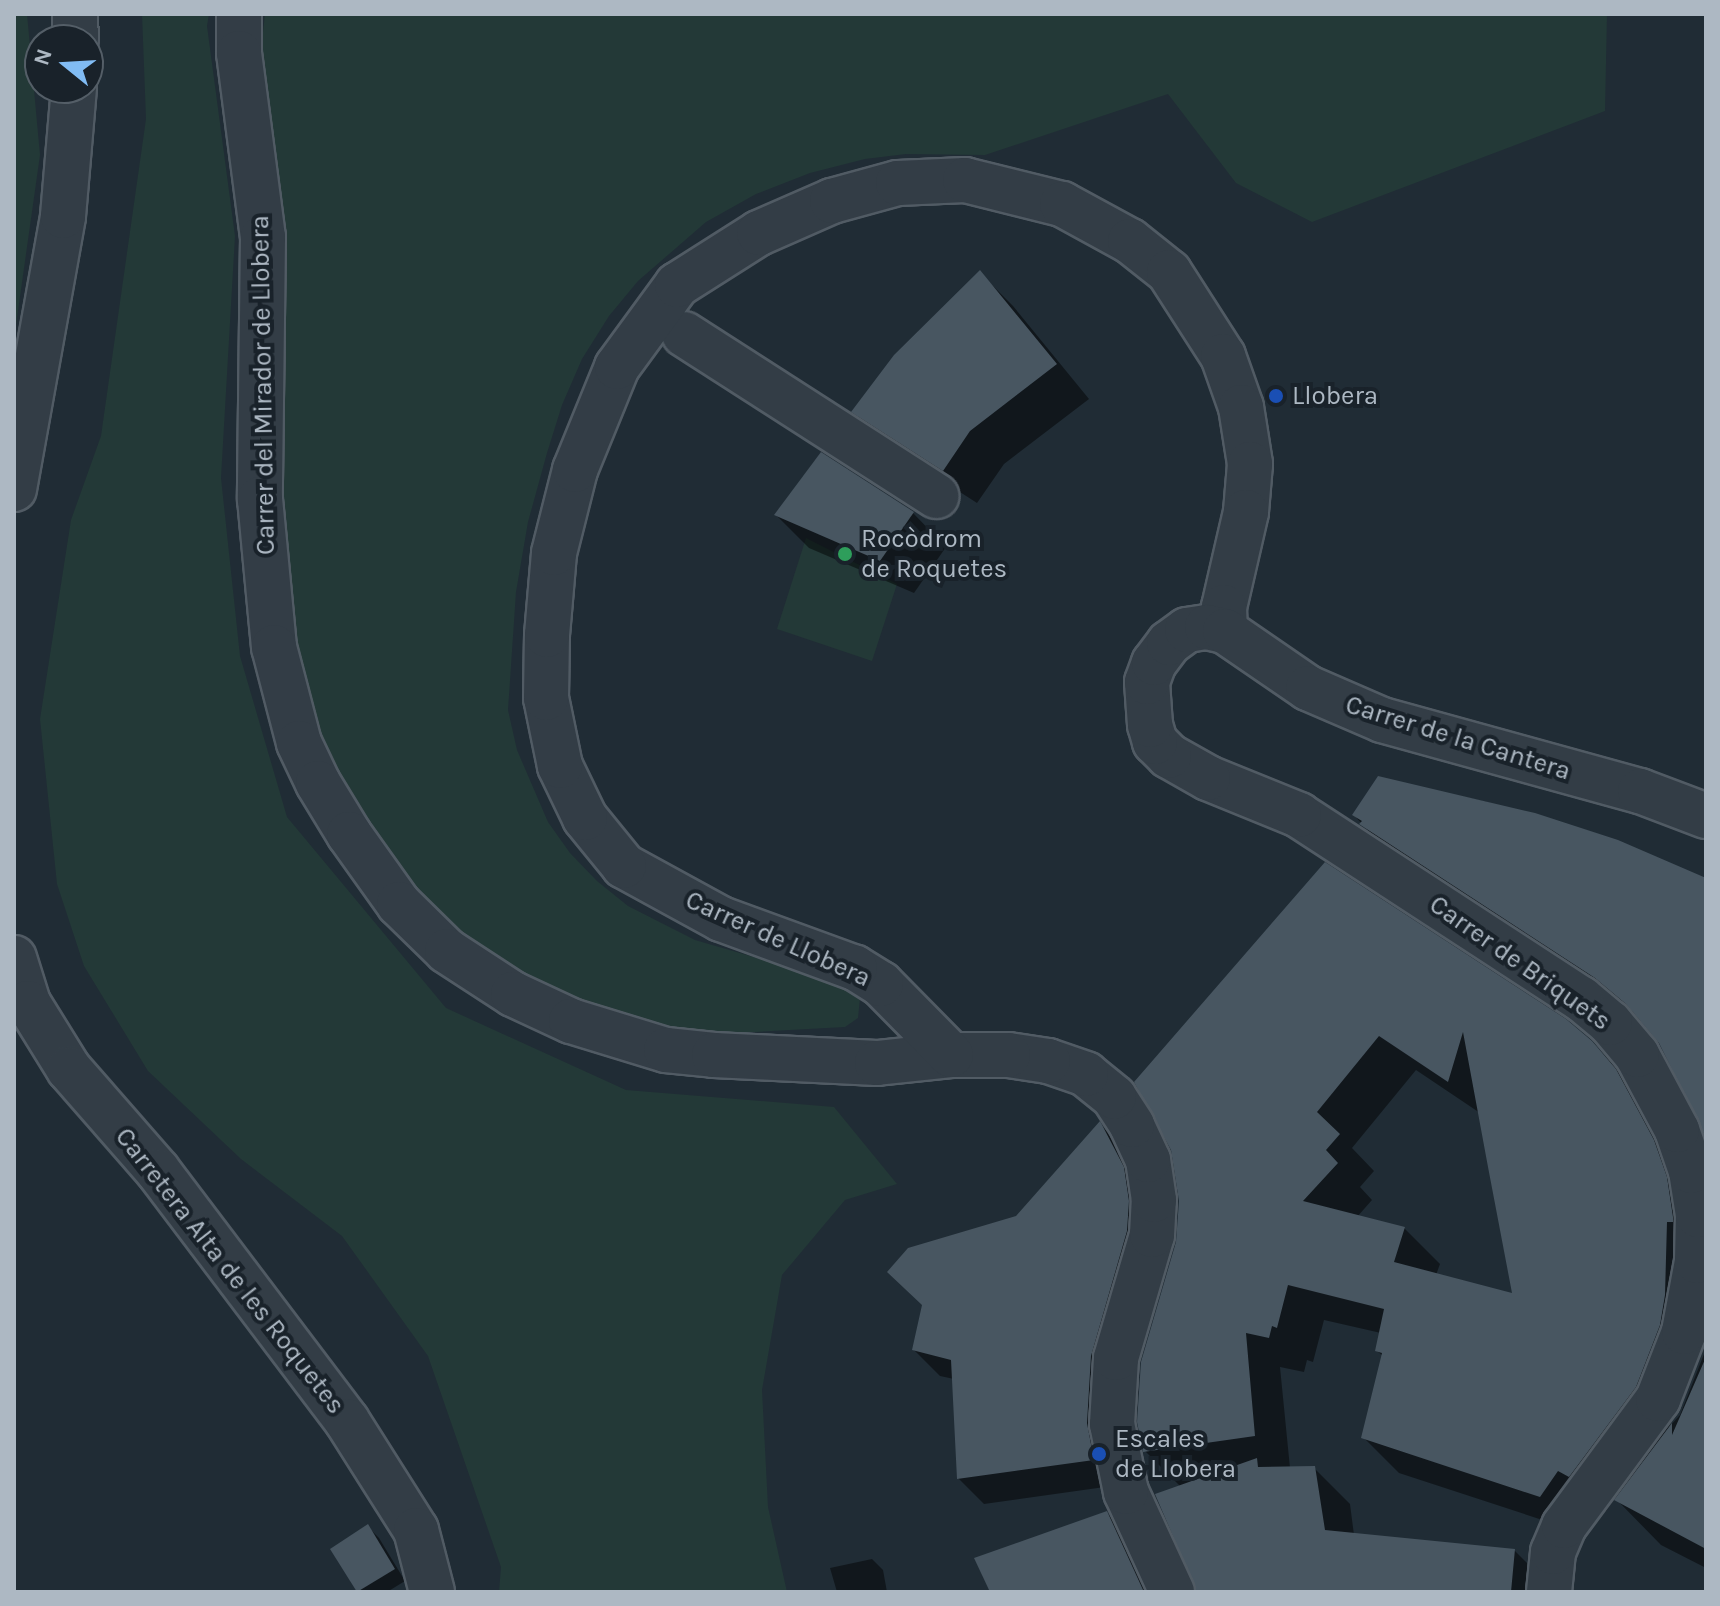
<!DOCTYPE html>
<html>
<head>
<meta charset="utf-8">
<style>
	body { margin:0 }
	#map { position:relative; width:1720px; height:1606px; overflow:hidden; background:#202c35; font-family:Karla,sans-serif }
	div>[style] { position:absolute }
	.green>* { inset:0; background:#233937 }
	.shadow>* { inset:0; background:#0007 }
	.building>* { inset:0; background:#485661 }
	.roads { filter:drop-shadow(2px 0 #515b64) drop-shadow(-2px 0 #515b64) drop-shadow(0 2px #515b64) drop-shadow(0 -2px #515b64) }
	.minor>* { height:44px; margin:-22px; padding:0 22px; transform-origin:22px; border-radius:22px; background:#333d46 }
	.dots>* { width:22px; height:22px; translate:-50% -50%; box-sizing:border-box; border:4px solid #19222a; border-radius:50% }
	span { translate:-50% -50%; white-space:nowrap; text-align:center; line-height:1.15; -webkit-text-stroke:8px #19222a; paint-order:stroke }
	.street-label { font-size:26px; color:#adb8c3 }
	.poi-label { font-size:26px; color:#adb8c3 }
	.left { translate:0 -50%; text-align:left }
	.frame { position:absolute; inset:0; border:16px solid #adb8c3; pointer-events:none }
	.north { position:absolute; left:24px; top:24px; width:80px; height:80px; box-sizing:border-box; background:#19222a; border:2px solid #545e67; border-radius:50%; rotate:288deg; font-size:22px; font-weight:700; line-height:32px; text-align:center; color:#adb8c3 }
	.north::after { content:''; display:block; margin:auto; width:28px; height:36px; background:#81bcf4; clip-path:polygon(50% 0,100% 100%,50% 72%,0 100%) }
</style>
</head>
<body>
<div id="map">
	<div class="green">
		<div style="clip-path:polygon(14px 14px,27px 14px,40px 155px,14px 339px)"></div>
		<div style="clip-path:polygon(142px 14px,209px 14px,207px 26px,235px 236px,221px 478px,240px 656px,287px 817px,446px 1008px,626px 1090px,834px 1107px,897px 1184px,845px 1200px,782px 1275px,762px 1390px,768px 1507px,787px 1592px,499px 1592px,501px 1567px,428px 1356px,342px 1236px,241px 1159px,148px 1071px,84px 966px,57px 884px,40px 719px,71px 520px,101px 436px,146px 119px)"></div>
		<div style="clip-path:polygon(265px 14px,1607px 14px,1605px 111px,1312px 222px,1236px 183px,1168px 94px,985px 155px,906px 154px,865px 159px,810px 173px,756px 194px,706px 222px,638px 281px,609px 316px,582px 359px,562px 405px,547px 453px,528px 522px,516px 592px,508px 710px,517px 750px,548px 822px,570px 853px,597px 881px,628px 906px,695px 940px,836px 981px,854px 989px,860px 998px,858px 1018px,845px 1027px,716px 1034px,650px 1024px,587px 1004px,482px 952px,427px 908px,360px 811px,316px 737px,294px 637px,284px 555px,260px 59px)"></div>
		<div style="clip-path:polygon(806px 538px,897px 584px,872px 661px,777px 629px)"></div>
	</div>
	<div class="shadow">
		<div style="clip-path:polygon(980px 273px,1013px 306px,1089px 399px,1004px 464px,977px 503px,887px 445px,854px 412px)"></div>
		<div style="clip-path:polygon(913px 513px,946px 547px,914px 593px,809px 548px,776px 515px)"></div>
		<div style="clip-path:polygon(1379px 778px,1487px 802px,1618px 842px,1706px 883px,1706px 1132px,1661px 1042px,1642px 1022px,1406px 869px,1362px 824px,1354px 815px)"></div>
		<div style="clip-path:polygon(evenodd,1325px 864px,1591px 1042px,1628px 1079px,1689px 1178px,1695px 1361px,1669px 1427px,1680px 1415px,1706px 1349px,1706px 1568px,1661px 1545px,1615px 1498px,1606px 1511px,1594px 1505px,1576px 1531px,1399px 1473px,1363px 1437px,1383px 1356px,1377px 1351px,1381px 1333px,1324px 1320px,1313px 1362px,1307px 1360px,1304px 1372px,1280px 1367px,1290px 1468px,1314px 1468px,1350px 1504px,1354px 1535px,1515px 1551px,1550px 1586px,1549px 1592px,1198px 1592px,1181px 1487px,1145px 1451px,1325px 864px,1416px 1070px,1480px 1113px,1515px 1296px,1436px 1275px,1440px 1264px,1404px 1228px,1357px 1217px,1372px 1200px,1360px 1187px,1374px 1171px,1352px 1148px,1416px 1070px)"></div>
		<div style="clip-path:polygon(1100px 1124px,1125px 1150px,1149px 1195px,1119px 1485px,984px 1504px,958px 1478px,954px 1379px,940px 1376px,914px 1350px,1017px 1218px)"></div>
		<div style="clip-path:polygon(1107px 1513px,1142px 1549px,1162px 1592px,993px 1592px)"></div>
		<div style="clip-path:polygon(368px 1527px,379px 1538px,405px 1581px,387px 1592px,359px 1592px,332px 1550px)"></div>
		<div style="clip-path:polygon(872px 1559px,883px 1570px,887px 1592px,837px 1592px,830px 1568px)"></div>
	</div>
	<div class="building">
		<div style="clip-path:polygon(980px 270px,1057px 364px,970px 431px,943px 471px,851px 412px,894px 355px)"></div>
		<div style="clip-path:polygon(821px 452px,914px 512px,880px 561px,774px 515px)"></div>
		<div style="clip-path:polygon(1378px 776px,1535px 813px,1618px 840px,1706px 878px,1706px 1138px,1659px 1043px,1626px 1004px,1595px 978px,1359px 824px,1362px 821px,1352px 815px)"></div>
		<div style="clip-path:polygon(evenodd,1325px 862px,1566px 1019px,1592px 1041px,1616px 1069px,1654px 1140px,1667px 1177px,1673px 1217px,1673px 1222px,1667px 1222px,1665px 1295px,1660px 1325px,1636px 1387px,1569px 1477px,1558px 1471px,1540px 1497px,1361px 1438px,1382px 1353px,1375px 1351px,1384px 1309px,1288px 1285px,1277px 1328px,1272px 1326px,1269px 1338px,1246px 1333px,1255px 1436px,1143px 1452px,1137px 1422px,1141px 1362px,1176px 1242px,1179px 1201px,1171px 1150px,1134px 1082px,1325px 862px,1463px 1032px,1488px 1167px,1512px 1293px,1394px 1262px,1405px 1227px,1303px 1201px,1338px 1163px,1326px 1150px,1340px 1134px,1317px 1112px,1379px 1036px,1448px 1082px,1463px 1032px)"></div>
		<div style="clip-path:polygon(1100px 1121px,1124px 1167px,1129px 1201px,1127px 1231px,1091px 1356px,1087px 1423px,1094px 1460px,957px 1479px,951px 1360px,912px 1350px,922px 1305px,887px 1272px,908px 1248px,1016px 1216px)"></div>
		<div style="clip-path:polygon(1706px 1357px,1706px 1549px,1614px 1500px,1672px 1423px,1672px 1435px)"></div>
		<div style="clip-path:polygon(1257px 1458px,1258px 1467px,1315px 1466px,1325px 1530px,1515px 1549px,1511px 1592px,1197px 1592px,1155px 1494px)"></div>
		<div style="clip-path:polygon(1107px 1511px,1144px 1592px,990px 1592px,974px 1558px)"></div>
		<div style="clip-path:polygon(368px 1524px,395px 1569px,357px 1592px,330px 1549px)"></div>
	</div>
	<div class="roads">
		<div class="minor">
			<div style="left:75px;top:14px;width:26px;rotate:88deg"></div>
			<div style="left:239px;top:14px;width:39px;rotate:90deg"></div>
			<div style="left:239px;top:53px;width:186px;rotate:82.6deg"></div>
			<div style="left:263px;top:237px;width:262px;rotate:90.7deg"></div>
			<div style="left:260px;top:499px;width:149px;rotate:84.6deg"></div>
			<div style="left:274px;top:647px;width:99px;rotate:75.4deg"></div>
			<div style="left:299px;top:743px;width:44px;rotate:64.6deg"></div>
			<div style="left:318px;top:783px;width:60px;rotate:58.7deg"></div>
			<div style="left:349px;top:834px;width:86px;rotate:54.5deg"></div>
			<div style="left:399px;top:904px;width:67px;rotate:44.4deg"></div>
			<div style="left:447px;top:951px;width:79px;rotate:33.1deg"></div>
			<div style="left:513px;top:994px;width:64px;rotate:25deg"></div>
			<div style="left:571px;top:1021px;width:99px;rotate:17deg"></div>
			<div style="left:666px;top:1050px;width:48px;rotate:5.9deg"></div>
			<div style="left:714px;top:1055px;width:163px;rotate:2.8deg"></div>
			<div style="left:877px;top:1063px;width:74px;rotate:-6.2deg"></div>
			<div style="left:684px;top:334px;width:300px;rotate:32.7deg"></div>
			<div style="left:14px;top:489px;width:277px;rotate:-79.8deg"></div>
			<div style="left:63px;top:216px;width:128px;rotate:-85.1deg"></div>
			<div style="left:14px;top:958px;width:47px;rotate:72.7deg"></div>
			<div style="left:28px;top:1003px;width:78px;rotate:58.2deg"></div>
			<div style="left:69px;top:1069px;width:135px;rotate:48.9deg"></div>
			<div style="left:158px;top:1171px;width:313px;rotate:52.9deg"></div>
			<div style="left:347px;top:1421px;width:129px;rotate:57.7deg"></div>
			<div style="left:416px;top:1530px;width:64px;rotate:75.5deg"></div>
			<div style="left:1172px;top:1592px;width:110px;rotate:-114.7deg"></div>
			<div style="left:1126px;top:1492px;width:69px;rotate:-101.6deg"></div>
			<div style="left:1112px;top:1424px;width:66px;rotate:-86.5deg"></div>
			<div style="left:1116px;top:1358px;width:128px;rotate:-73.7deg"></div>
			<div style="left:1152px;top:1235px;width:35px;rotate:-87deg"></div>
			<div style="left:1154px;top:1200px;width:40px;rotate:-98.5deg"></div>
			<div style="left:1148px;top:1160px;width:38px;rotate:-115deg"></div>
			<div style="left:1132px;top:1125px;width:33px;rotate:-123deg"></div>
			<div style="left:1114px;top:1097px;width:36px;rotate:-141deg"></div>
			<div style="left:1086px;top:1074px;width:40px;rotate:-161.1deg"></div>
			<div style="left:1048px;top:1061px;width:40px;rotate:-171.5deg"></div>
			<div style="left:1008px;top:1055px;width:57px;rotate:180deg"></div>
			<div style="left:951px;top:1055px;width:100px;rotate:-134.6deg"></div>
			<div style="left:881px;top:984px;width:31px;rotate:-148deg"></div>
			<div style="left:855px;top:968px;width:143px;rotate:-159.9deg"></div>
			<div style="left:721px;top:919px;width:111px;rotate:-151.3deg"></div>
			<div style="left:624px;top:866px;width:62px;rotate:-129.1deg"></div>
			<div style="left:585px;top:818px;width:58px;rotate:-115.7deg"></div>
			<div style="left:560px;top:766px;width:69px;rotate:-101.6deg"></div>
			<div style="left:546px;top:698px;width:63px;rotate:-89.1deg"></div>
			<div style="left:547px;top:635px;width:82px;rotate:-85.1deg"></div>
			<div style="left:554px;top:553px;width:86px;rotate:-75.8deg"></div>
			<div style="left:575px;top:470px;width:111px;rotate:-67.8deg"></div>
			<div style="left:617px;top:367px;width:102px;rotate:-53.8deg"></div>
			<div style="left:677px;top:285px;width:97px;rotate:-32.4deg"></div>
			<div style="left:759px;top:233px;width:80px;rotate:-23.7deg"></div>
			<div style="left:832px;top:201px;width:68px;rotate:-15.3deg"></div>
			<div style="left:898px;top:183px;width:67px;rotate:-2.6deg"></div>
			<div style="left:965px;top:180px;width:100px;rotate:13.9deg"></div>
			<div style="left:1062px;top:204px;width:77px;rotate:28.6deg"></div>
			<div style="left:1130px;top:241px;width:50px;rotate:38.5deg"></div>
			<div style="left:1169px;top:272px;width:100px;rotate:57.3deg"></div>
			<div style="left:1223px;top:356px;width:54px;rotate:70.6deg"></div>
			<div style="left:1241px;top:407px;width:58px;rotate:81deg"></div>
			<div style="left:1250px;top:464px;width:48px;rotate:94.8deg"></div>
			<div style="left:1246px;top:512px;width:98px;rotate:103deg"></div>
			<div style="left:1224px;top:607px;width:24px;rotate:88deg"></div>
			<div style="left:1549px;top:1592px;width:40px;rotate:-84.3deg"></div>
			<div style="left:1553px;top:1552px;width:28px;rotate:-67deg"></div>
			<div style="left:1564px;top:1526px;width:158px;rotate:-53.5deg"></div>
			<div style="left:1658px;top:1399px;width:72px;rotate:-68.8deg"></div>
			<div style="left:1684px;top:1332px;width:72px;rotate:-79.6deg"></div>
			<div style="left:1697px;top:1261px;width:46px;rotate:-88.8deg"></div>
			<div style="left:1698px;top:1215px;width:45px;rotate:-99deg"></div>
			<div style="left:1691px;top:1171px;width:43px;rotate:-108.9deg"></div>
			<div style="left:1677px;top:1130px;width:85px;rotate:-118.1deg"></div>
			<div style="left:1637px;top:1055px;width:42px;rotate:-130.2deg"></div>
			<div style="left:1610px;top:1023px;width:38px;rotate:-140deg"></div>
			<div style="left:1581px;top:999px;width:337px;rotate:-146.9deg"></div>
			<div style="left:1299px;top:815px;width:98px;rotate:-157.9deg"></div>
			<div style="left:1208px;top:778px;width:45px;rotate:-150.6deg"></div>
			<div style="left:1169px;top:756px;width:20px;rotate:-135deg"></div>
			<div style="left:1155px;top:742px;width:18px;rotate:-106deg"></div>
			<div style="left:1150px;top:725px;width:43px;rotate:-94deg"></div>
			<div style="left:1147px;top:682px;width:20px;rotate:-70deg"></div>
			<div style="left:1154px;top:663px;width:25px;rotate:-53deg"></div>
			<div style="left:1169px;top:643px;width:22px;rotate:-36deg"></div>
			<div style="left:1187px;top:630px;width:20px;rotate:-9deg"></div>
			<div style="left:1207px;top:627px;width:18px;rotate:13deg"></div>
			<div style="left:1225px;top:631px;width:101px;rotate:34.5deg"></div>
			<div style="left:1308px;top:688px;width:81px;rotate:23.4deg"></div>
			<div style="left:1382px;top:720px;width:268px;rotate:15.4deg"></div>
			<div style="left:1640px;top:791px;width:71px;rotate:20.7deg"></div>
		</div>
	</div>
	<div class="dots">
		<div style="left:1276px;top:396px;background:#1a4fb4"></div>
		<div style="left:845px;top:554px;background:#2e9e5b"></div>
		<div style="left:1099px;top:1454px;background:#1a4fb4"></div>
	</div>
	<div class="street-label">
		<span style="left:263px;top:385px;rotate:-91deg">Carrer del Mirador de Llobera</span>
		<span style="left:1458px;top:738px;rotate:17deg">Carrer de la Cantera</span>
		<span style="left:778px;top:939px;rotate:24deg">Carrer de Llobera</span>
		<span style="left:1520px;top:963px;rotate:35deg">Carrer de Briquets</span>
		<span style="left:230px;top:1271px;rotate:52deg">Carretera Alta de les Roquetes</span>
	</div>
	<div class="poi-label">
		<span class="left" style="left:1292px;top:396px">Llobera</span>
		<span class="left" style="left:861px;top:554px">Rocòdrom<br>de Roquetes</span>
		<span class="left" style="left:1115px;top:1454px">Escales<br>de Llobera</span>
	</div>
	<div class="frame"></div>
	<div class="north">N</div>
</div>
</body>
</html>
